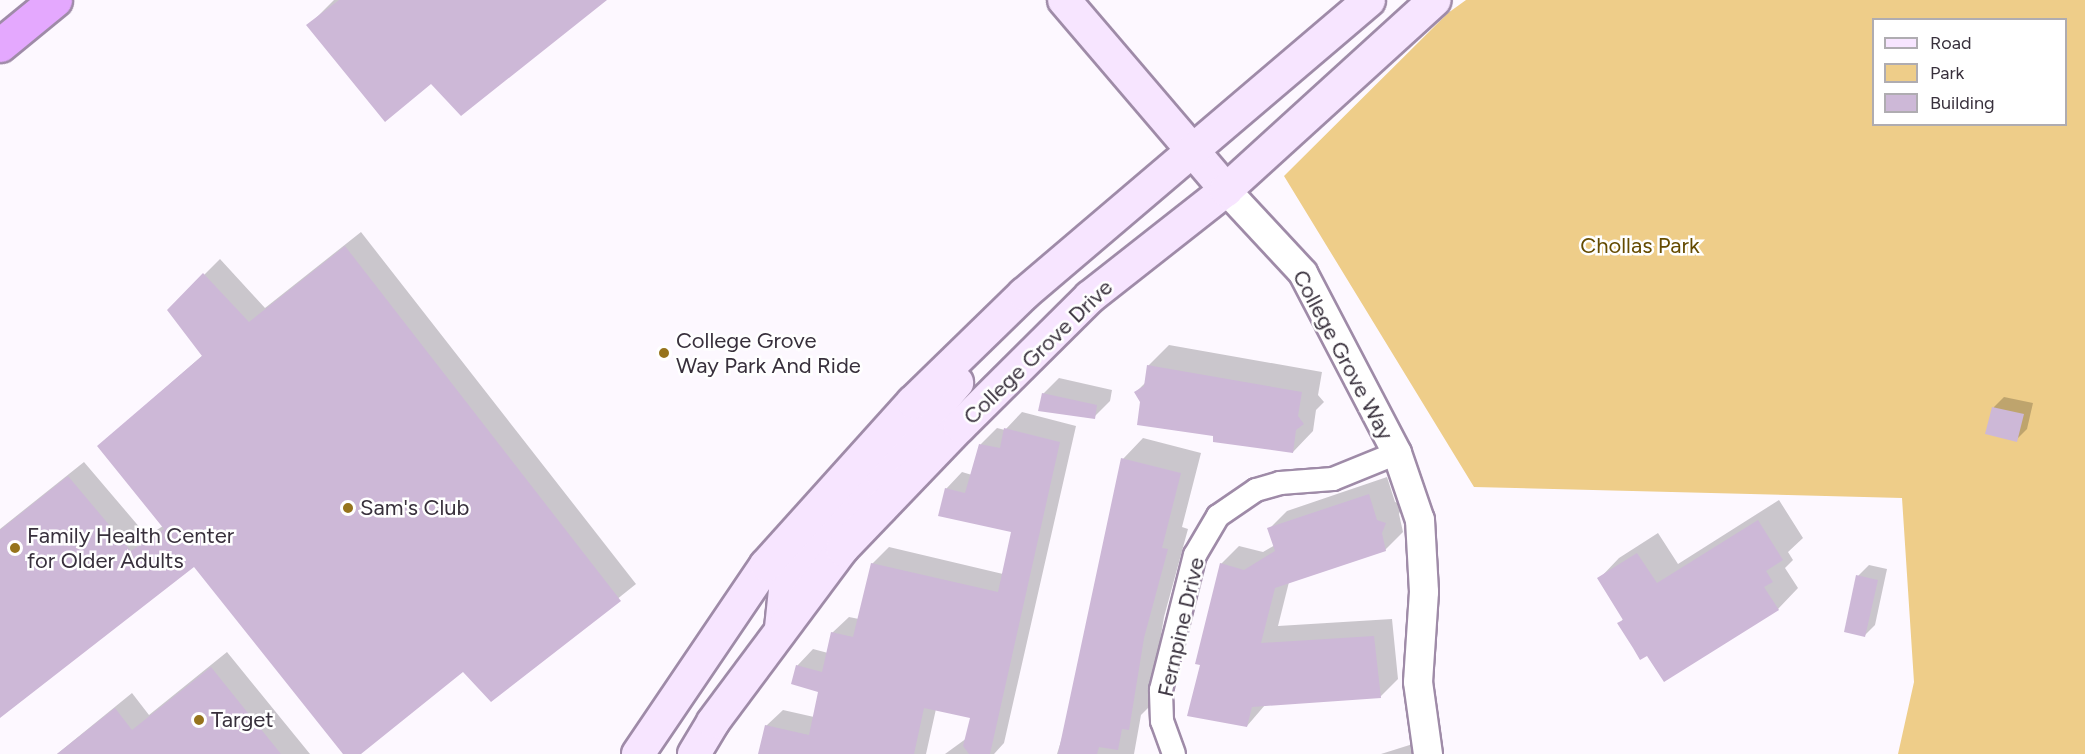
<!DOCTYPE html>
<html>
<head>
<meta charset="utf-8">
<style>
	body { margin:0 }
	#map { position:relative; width:2085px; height:754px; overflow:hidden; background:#fdf8ff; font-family:Figtree,sans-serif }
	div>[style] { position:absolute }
	.green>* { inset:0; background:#eecd89 }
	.shadow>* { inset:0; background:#0003 }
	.building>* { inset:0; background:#cdb8d7 }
	.roads { filter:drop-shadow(2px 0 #9f8ba8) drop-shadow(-2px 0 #9f8ba8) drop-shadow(0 2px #9f8ba8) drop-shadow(0 -2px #9f8ba8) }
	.minor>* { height:22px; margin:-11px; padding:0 11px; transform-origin:11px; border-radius:11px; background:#fff }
	.tertiary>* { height:28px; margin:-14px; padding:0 14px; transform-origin:14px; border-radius:14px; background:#fff }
	.secondary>* { height:32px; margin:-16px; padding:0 16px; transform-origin:16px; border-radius:16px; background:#f7e5ff }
	.motorway>* { height:33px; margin:-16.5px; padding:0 16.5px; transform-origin:16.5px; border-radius:16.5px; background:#e4a8fe }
	.dots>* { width:16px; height:16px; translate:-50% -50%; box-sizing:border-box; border:3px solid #fff; border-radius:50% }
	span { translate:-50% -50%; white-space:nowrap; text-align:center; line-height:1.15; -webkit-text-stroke:5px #fff; paint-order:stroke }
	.park-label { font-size:22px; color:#654b00 }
	.poi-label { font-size:22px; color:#38303c }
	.left { translate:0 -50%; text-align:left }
	.street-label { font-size:22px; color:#38303c }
	.legend { position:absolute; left:1872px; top:18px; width:195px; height:108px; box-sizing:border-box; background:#fff; border:2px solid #afacb1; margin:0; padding:8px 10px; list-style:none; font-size:18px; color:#38303c }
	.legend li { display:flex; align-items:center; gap:12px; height:30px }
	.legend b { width:30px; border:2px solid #afacb1 }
</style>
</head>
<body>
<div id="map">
	<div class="green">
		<div style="clip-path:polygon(evenodd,1466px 0,2085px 0,2085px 754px,1898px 754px,1914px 682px,1902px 498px,1474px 487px,1284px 176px,1448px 13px,1466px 0,1874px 20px,2066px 20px,2066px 124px,1874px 124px,1874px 20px)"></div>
	</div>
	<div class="shadow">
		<div style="clip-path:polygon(334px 0,604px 0,431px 82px,309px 25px)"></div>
		<div style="clip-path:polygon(361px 232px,636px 584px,491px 700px,463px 670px,359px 754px,345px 754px,194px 565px,0 716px,0 529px,84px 462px,147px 536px,163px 526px,99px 446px,203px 355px,169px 310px,220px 259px,265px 308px)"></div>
		<div style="clip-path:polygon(1169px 345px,1322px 372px,1318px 395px,1324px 402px,1316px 410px,1313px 431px,1293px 452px,1215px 435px,1142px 401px,1136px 392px,1146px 382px,1148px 366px)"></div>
		<div style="clip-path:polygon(1059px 378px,1112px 390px,1110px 401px,1094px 417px,1043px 394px)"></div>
		<div style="clip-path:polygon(2004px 397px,2033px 403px,2027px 429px,2016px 440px,1987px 433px,1994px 407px)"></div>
		<div style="clip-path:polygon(1022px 412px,1076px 426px,1004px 743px,994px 754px,945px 754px,967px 738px,972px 717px,936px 709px,926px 754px,770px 754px,766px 726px,783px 710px,814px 717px,820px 691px,797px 666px,813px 649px,828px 653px,832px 633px,849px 617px,859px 619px,872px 564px,889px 547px,1003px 574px,1013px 530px,946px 489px,962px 472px,972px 475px,981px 444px,997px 428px,1005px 430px)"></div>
		<div style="clip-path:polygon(1143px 438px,1201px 453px,1182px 527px,1188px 529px,1164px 617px,1149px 707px,1141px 715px,1134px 754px,1057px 754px,1070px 712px,1123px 459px)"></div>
		<div style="clip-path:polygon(1387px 477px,1395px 502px,1403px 505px,1399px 514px,1403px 532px,1385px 550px,1289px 582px,1278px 626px,1392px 619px,1398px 679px,1380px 697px,1265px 705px,1247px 726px,1202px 664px,1221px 564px,1239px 546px,1263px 552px,1275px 545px,1269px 529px,1287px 511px)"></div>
		<div style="clip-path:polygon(1779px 500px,1803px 538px,1788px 552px,1793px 560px,1785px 568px,1798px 588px,1778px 609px,1647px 654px,1619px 624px,1624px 618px,1599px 579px,1619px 558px,1658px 533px,1678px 564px)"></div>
		<div style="clip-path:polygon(1869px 565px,1887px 569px,1875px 625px,1864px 636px,1858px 576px)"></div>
		<div style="clip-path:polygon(227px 652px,310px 754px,57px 754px,132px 693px,149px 715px)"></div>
		<div style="clip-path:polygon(1416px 743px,1419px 754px,1381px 754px)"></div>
	</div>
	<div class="building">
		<div style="clip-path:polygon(339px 0,607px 0,461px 116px,431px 84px,385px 122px,306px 25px)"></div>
		<div style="clip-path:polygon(345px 246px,621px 601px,491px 702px,463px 672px,361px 754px,343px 754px,194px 567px,0 718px,0 530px,68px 476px,131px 551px,164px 529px,97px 446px,202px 356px,167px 310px,203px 273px,249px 322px)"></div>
		<div style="clip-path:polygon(1147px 365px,1302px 392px,1298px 416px,1304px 424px,1296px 430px,1293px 453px,1213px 442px,1213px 436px,1137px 425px,1140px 402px,1134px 392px,1144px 386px)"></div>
		<div style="clip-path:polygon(1042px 393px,1097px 405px,1095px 419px,1038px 411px)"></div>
		<div style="clip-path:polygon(1992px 407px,2024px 414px,2017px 442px,1985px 434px)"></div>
		<div style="clip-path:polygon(1004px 428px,1060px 442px,990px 754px,969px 754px,963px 746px,970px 718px,924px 708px,914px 754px,758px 754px,765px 725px,809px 735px,818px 692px,791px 684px,796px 665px,822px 672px,831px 632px,853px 637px,871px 563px,998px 592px,1011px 532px,938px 516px,945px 488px,965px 493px,979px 444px,1000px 448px)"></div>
		<div style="clip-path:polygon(1121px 458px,1181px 473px,1162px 548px,1168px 549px,1144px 638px,1129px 730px,1122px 729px,1118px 750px,1099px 747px,1097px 754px,1058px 754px)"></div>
		<div style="clip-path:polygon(1369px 494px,1377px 520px,1386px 523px,1382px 533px,1386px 551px,1275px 588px,1261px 643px,1374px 636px,1381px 698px,1252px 707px,1247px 727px,1187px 716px,1200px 665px,1195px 664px,1220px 563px,1244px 570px,1275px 551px,1267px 528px)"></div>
		<div style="clip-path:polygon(1758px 520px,1783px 560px,1766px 571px,1773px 582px,1764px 587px,1779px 610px,1664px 682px,1647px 656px,1640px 660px,1633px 648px,1617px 623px,1623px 620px,1597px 578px,1637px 553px,1657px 583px)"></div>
		<div style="clip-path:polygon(1856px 575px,1878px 580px,1865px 637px,1844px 632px)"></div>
		<div style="clip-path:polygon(211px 667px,281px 754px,57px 754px,115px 708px,132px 730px)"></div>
	</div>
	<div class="roads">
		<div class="minor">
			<div style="left:1174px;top:754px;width:35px;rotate:-110deg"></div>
			<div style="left:1162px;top:721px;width:31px;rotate:-92deg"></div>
			<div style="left:1161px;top:690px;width:139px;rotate:-75.9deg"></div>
			<div style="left:1195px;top:555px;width:45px;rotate:-59.5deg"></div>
			<div style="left:1218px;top:516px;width:46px;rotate:-34.4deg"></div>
			<div style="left:1256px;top:490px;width:25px;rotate:-16deg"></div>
			<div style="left:1280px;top:483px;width:53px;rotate:-4.3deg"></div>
			<div style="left:1333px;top:479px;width:69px;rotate:-22.1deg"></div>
		</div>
		<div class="tertiary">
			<div style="left:1226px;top:190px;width:113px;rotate:47.1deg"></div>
			<div style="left:1303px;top:273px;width:203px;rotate:62.4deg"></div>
			<div style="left:1397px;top:453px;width:71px;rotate:71.1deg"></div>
			<div style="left:1420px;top:520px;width:72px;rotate:86.8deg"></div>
			<div style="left:1424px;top:592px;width:90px;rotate:93.8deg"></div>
			<div style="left:1418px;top:682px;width:73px;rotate:82.1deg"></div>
		</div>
		<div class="secondary">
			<div style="left:1064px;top:0;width:250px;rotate:49.5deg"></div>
			<div style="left:881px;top:508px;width:21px;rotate:-95deg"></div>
			<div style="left:879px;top:487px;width:16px;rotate:-79deg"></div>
			<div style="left:882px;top:471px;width:116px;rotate:-49.6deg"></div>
			<div style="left:781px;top:628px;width:39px;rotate:-84deg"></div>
			<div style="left:785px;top:589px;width:101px;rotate:-52.2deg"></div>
			<div style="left:847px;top:509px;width:22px;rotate:-72deg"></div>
			<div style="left:854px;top:488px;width:16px;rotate:-104deg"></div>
			<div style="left:638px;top:754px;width:228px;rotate:-55.9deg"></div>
			<div style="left:766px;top:565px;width:219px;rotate:-48deg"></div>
			<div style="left:913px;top:402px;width:155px;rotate:-44.2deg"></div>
			<div style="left:1024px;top:294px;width:453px;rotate:-40.4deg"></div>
			<div style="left:694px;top:754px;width:37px;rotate:-59deg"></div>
			<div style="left:713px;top:722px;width:216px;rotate:-53.3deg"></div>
			<div style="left:842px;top:549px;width:170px;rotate:-46.2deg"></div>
			<div style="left:960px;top:426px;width:183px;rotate:-44.8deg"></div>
			<div style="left:1090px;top:297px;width:173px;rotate:-38.2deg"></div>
			<div style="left:1226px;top:190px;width:282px;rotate:-42.3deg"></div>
		</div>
		<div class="motorway">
			<div style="left:0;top:45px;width:71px;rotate:-39.3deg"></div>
		</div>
	</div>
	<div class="dots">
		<div style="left:664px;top:353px;background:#96731c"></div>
		<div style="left:348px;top:508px;background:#96731c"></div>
		<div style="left:15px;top:548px;background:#96731c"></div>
		<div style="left:199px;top:720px;background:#96731c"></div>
	</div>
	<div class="park-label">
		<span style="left:1640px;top:246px">Chollas Park</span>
	</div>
	<div class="poi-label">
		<span class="left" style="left:676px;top:353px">College Grove<br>Way Park And Ride</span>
		<span class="left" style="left:360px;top:508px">Sam's Club</span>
		<span class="left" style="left:27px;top:548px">Family Health Center<br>for Older Adults</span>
		<span class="left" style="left:211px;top:720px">Target</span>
	</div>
	<div class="street-label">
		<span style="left:1038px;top:352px;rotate:-44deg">College Grove Drive</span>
		<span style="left:1343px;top:355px;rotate:62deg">College Grove Way</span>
		<span style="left:1181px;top:627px;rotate:-77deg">Fernpine Drive</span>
	</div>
	<ul class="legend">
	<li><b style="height:8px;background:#f7e5ff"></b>Road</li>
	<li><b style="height:16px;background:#eecd89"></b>Park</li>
	<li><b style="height:16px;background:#cdb8d7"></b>Building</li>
	</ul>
</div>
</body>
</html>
